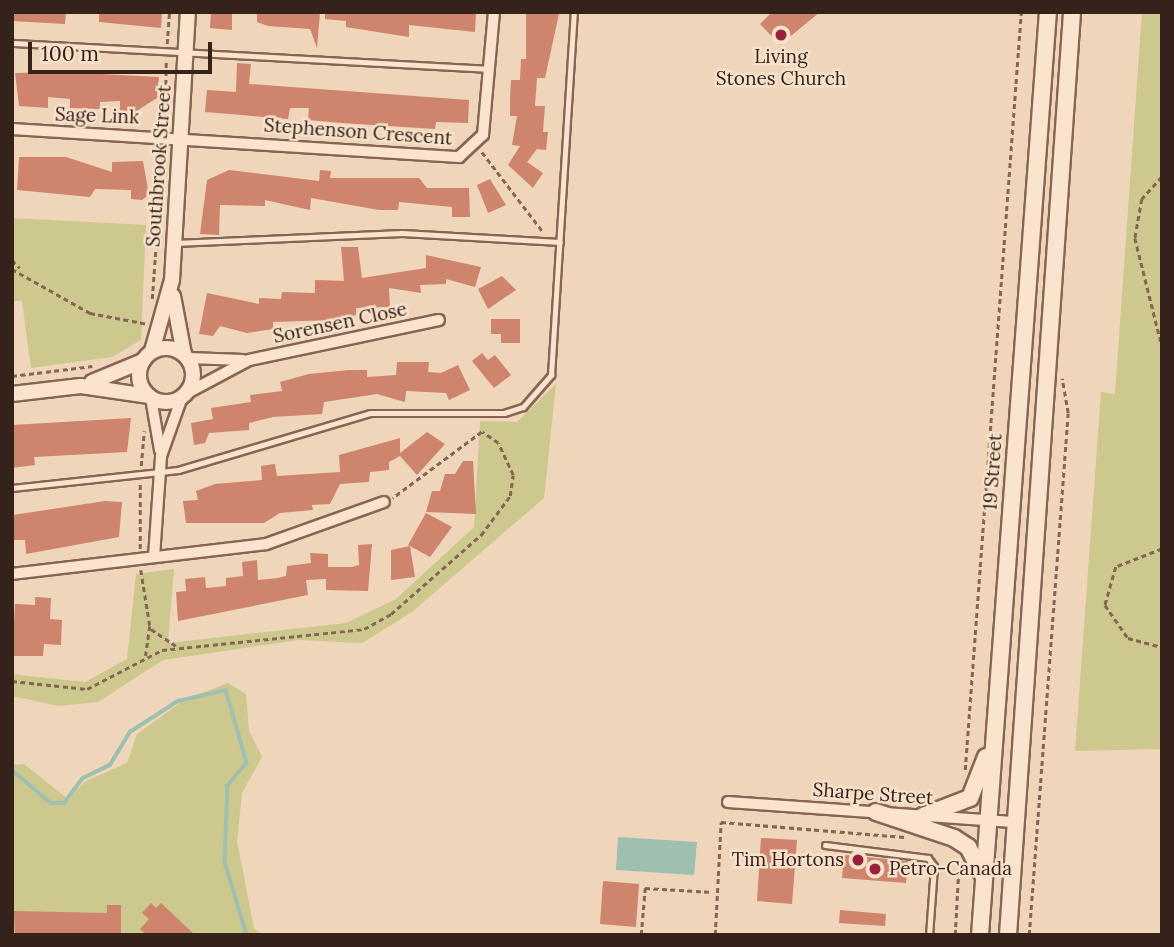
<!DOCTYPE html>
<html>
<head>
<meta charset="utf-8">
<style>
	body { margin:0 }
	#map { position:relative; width:1174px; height:947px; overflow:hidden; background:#efd5ba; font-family:Lora,serif }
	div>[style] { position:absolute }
	.green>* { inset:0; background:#cdc88e }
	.water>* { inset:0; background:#9fc0b0 }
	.stream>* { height:3.5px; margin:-1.75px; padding:0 1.75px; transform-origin:1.75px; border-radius:1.75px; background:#9fc0b0 }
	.building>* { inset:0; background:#cf846e }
	.path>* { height:2.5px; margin-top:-1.25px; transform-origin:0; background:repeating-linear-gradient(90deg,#866554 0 5px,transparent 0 8.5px) }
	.roads { filter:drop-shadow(2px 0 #866554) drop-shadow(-2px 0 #866554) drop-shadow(0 2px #866554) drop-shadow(0 -2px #866554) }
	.service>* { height:5px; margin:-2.5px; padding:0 2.5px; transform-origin:2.5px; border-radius:2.5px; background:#fae4cd }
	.minor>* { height:10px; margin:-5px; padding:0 5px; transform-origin:5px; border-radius:5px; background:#fae4cd }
	.tertiary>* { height:14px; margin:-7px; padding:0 7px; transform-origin:7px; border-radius:7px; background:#fae4cd }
	.tertiary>.ring { margin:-7px; padding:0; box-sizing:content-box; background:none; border:14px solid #fae4cd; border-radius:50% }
	.secondary>* { height:16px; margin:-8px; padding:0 8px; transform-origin:8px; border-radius:8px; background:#fae4cd }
	.dots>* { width:19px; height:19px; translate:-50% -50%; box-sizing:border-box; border:4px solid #f7e1ca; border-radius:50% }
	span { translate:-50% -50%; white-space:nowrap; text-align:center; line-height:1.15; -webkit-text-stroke:5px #f7e1ca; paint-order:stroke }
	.poi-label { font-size:19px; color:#35221a }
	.right { translate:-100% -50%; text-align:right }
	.left { translate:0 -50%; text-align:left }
	.street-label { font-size:19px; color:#35221a }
	.frame { position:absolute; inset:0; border:14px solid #35221a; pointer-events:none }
	.scale { position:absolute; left:28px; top:42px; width:184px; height:32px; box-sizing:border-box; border:4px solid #35221a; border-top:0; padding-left:9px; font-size:21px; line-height:24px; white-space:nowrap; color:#35221a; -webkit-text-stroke:5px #f7e1ca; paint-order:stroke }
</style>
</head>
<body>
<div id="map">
	<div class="green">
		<div style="clip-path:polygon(1142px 12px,1162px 12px,1162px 749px,1075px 751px,1101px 392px,1115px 394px)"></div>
		<div style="clip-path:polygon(12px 218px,146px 225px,141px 340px,112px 357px,31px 368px,22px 301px,12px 301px)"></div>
		<div style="clip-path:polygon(556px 384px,544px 498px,412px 612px,362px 643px,299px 640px,163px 660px,98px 702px,59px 706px,12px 696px,12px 674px,85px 682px,127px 659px,136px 574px,174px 569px,168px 643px,346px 623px,396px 599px,474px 527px,480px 421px,517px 422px)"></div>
		<div style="clip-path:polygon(228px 683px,246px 694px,249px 731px,262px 757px,242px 793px,237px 841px,254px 928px,262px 935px,12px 935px,12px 765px,24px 764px,68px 799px,86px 781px,127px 763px,137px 734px,184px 700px)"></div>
	</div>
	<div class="water">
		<div style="clip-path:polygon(618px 837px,697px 842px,694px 875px,616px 870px)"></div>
	</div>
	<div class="stream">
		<div style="left:12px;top:770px;width:51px;rotate:40.2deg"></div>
		<div style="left:51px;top:803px;width:13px"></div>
		<div style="left:64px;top:803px;width:31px;rotate:-53deg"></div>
		<div style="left:83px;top:778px;width:30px;rotate:-26deg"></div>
		<div style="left:110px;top:765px;width:39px;rotate:-59deg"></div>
		<div style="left:130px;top:732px;width:57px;rotate:-32.9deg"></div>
		<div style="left:178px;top:701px;width:49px;rotate:-12.9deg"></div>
		<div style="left:226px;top:690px;width:76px;rotate:74deg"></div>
		<div style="left:247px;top:763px;width:30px;rotate:130deg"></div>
		<div style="left:228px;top:786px;width:76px;rotate:92.3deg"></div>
		<div style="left:225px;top:862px;width:76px;rotate:73.2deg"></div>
	</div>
	<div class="building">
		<div style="clip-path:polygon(12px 12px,66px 12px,65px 24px,12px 21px)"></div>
		<div style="clip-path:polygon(99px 12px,162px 12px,161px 28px,99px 22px)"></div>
		<div style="clip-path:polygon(211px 12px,232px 12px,232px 30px,210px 28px)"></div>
		<div style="clip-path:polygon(257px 12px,320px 12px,317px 48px,310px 29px,268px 26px,257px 22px)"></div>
		<div style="clip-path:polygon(325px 12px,476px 12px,475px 32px,409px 25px,409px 37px,346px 27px,346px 21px,325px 19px)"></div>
		<div style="clip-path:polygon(772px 12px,820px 12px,780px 45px,760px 24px)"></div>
		<div style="clip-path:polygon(526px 13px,559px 14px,545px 78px,537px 78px,535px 106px,545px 106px,543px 132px,548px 132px,546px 150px,537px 149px,527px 162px,543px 173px,533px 188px,508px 165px,520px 146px,512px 145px,517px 116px,510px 116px,510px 98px,511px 80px,520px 80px,521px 59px,526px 59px)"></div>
		<div style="clip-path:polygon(237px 63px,251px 64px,249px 84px,469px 100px,468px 123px,436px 122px,435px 129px,342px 123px,308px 120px,309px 108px,290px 108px,288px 119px,205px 112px,207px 90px,236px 92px)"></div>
		<div style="clip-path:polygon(63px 72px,159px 77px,157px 98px,135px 112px,120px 111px,120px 101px,100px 102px,100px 109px,70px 108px,70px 99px,48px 97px,48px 108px,19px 106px,15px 73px)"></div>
		<div style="clip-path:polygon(19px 157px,66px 157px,112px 172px,112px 162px,143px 161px,149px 195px,142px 200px,131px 199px,131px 190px,95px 189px,90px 197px,17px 190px)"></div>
		<div style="clip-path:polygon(229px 170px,319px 181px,320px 170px,331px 171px,330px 178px,419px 178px,427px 188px,469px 188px,470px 217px,452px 217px,452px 207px,399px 202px,398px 210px,379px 210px,311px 198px,310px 210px,265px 200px,265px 206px,220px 205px,219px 235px,200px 234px,207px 180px)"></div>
		<div style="clip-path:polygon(490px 179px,506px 205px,488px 213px,477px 185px)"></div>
		<div style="clip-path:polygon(341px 247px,358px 247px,362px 278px,426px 268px,426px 255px,481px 267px,475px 287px,446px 279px,446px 284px,420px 285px,421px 293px,389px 288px,390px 307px,356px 308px,356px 315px,333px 320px,273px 322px,273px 329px,247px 333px,220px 326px,213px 336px,199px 334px,207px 293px,259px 304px,259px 298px,281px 299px,282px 292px,315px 293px,315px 280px,344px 281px)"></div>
		<div style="clip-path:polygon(502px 276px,516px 290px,488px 309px,478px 289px)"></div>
		<div style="clip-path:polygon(491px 319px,520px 319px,520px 343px,501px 343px,501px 334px,491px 334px)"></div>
		<div style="clip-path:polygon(482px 353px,488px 360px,495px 355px,511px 375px,494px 388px,472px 361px)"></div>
		<div style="clip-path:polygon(397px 362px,429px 362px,428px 372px,441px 373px,458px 365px,470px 390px,449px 400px,446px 393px,406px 391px,405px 402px,377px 394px,324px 402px,322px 414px,273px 417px,249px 423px,249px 430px,209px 433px,205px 443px,194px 445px,191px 423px,213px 419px,211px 408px,251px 402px,250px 395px,282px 391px,280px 382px,309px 374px,349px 370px,367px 370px,367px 377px,396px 375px)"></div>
		<div style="clip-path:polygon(131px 418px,127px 452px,34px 457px,35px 465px,12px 468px,12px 425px)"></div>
		<div style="clip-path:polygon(427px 432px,445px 444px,417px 475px,400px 456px,389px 462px,389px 470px,370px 472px,369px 482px,340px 484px,330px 504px,312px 505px,313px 510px,280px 513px,264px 523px,186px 523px,183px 501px,198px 500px,196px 491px,215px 484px,262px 480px,261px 466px,275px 464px,277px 476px,340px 472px,339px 455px,400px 438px,400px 453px)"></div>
		<div style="clip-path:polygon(463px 461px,473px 461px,476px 514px,426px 512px,432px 491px,440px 491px,445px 474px,455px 474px)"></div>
		<div style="clip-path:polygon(105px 501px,122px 502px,119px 537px,26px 554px,25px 540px,14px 540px,13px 515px)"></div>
		<div style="clip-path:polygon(426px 513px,452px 527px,430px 557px,408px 545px)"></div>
		<div style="clip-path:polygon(372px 544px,368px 591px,326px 590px,326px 579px,306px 580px,308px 595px,178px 621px,176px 592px,186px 591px,185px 579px,205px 577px,206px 588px,226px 586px,226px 578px,243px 576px,242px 562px,257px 560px,258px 580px,278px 578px,286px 576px,287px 566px,311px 563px,310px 553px,328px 554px,328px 567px,352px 567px,359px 565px,358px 545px)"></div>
		<div style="clip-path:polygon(410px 546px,415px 577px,391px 580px,391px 550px)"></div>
		<div style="clip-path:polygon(35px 597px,51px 598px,50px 619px,62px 620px,61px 645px,44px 644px,43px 656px,12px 656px,15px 604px,35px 605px)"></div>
		<div style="clip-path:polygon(761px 838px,797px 840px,792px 904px,757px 901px)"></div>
		<div style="clip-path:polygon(844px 855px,908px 861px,906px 883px,842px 878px)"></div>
		<div style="clip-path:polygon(603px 881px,639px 884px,636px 927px,600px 924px)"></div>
		<div style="clip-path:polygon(151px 903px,156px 908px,161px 903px,195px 935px,146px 935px,140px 929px,149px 919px,142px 913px)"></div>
		<div style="clip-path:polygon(107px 905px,121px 905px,121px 935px,15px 935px,14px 911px,107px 913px)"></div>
		<div style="clip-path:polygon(840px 910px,886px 914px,885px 926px,839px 923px)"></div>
	</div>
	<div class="path">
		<div style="left:167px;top:44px;width:32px;rotate:-86deg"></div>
		<div style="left:165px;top:127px;width:66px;rotate:-89.1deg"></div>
		<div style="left:482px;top:152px;width:102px;rotate:52.6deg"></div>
		<div style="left:1162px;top:177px;width:30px;rotate:132deg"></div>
		<div style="left:1142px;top:199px;width:40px;rotate:100deg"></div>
		<div style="left:1135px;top:238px;width:111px;rotate:76deg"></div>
		<div style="left:12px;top:260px;width:11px;rotate:45deg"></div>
		<div style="left:12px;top:269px;width:90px;rotate:29.4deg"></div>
		<div style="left:90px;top:313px;width:59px;rotate:10.7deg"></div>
		<div style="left:152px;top:299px;width:149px;rotate:-85.8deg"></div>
		<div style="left:12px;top:376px;width:81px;rotate:-7.1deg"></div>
		<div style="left:141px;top:466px;width:35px;rotate:-85deg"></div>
		<div style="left:140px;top:549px;width:66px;rotate:-90deg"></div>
		<div style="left:1162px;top:549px;width:49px;rotate:158.6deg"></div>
		<div style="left:1116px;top:567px;width:40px;rotate:106deg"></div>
		<div style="left:1105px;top:605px;width:40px;rotate:55.1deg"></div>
		<div style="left:1128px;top:638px;width:35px;rotate:15deg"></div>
		<div style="left:141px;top:570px;width:57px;rotate:80.9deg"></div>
		<div style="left:150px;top:626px;width:30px;rotate:98deg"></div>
		<div style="left:151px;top:629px;width:30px;rotate:34deg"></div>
		<div style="left:12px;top:681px;width:75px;rotate:6.1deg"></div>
		<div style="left:87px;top:689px;width:85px;rotate:-27.5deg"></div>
		<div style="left:162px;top:650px;width:203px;rotate:-5.9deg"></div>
		<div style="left:364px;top:629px;width:31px;rotate:-29deg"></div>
		<div style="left:391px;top:614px;width:120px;rotate:-41.3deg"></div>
		<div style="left:481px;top:535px;width:49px;rotate:-53.4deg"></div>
		<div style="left:510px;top:496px;width:21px;rotate:-82deg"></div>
		<div style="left:513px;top:475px;width:35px;rotate:-115deg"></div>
		<div style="left:498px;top:443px;width:19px;rotate:-145deg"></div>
		<div style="left:482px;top:432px;width:111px;rotate:143.4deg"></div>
		<div style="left:965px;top:770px;width:760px;rotate:-85.77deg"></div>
		<div style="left:641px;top:935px;width:47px;rotate:-85.1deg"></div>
		<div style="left:645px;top:888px;width:68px;rotate:3.4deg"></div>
		<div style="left:715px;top:935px;width:113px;rotate:-87deg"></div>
		<div style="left:721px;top:822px;width:184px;rotate:4.7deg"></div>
		<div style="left:955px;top:935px;width:73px;rotate:-86.9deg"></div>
		<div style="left:1029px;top:935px;width:523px;rotate:-85.73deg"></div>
		<div style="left:1068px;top:413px;width:35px;rotate:-100deg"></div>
	</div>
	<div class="roads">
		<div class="service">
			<div style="left:12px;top:43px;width:477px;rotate:3.1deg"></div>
			<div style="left:175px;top:243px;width:227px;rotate:-2.5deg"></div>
			<div style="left:402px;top:233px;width:158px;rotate:3.3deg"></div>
			<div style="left:12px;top:488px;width:167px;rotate:-6.2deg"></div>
			<div style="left:178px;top:470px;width:200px;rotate:-16.5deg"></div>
			<div style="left:370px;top:413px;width:134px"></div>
			<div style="left:504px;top:413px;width:20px;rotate:-18deg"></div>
			<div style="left:523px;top:407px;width:43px;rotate:-48.8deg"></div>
			<div style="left:551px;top:375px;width:364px;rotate:-86.4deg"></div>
			<div style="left:825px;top:845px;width:104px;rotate:7.2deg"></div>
			<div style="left:928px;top:858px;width:10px;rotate:53deg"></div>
			<div style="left:934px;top:866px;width:69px;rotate:94.1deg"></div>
		</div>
		<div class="minor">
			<div style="left:12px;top:129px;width:448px;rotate:3.6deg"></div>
			<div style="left:459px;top:157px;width:33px;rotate:-43deg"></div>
			<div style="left:483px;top:135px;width:123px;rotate:-84.9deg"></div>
			<div style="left:188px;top:358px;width:55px;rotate:2.1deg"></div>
			<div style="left:189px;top:392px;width:68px;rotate:-28.1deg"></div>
			<div style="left:249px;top:360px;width:194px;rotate:-11.9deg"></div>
			<div style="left:151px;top:398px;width:53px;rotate:80.2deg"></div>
			<div style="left:154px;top:557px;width:101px;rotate:-86deg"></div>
			<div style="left:161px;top:456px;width:63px;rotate:-70.4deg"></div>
			<div style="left:12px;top:574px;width:256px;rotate:-6.7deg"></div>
			<div style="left:266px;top:544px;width:125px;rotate:-19.6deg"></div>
			<div style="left:728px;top:802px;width:289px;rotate:4deg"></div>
		</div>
		<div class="tertiary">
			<div style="left:173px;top:296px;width:59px;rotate:79.3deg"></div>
			<div class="ring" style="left:139px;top:348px;width:40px;height:40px"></div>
			<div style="left:152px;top:351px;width:74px;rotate:-74.3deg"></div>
			<div style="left:172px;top:280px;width:268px;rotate:-86.6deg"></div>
			<div style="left:92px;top:382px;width:55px;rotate:-22.4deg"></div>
			<div style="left:12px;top:394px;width:69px;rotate:-6.6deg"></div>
			<div style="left:81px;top:386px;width:69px;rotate:8.4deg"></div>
		</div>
		<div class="secondary">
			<div style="left:876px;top:812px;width:82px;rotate:18.4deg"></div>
			<div style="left:954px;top:838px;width:17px;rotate:33deg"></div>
			<div style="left:968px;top:847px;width:32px;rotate:62deg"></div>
			<div style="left:923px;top:816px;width:50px;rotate:-21deg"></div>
			<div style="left:970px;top:798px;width:44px;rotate:-68.7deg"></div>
			<div style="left:980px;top:935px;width:926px;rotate:-85.79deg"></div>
			<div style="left:1008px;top:935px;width:925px;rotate:-86.03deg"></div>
		</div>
	</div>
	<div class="dots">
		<div style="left:781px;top:35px;background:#982239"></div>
		<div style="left:858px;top:860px;background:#982239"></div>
		<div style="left:875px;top:869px;background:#982239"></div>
	</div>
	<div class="poi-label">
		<span style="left:781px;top:68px">Living<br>Stones Church</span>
		<span class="right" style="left:844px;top:860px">Tim Hortons</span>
		<span class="left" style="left:889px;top:869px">Petro-Canada</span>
	</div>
	<div class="street-label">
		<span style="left:97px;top:116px;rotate:2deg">Sage Link</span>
		<span style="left:358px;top:132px;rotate:4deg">Stephenson Crescent</span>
		<span style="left:159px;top:166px;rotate:-86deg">Southbrook Street</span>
		<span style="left:340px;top:323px;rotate:-12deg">Sorensen Close</span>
		<span style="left:993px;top:472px;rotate:-86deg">19 Street</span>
		<span style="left:873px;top:794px;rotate:4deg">Sharpe Street</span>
	</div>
	<div class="frame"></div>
	<div class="scale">100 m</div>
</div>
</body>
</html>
